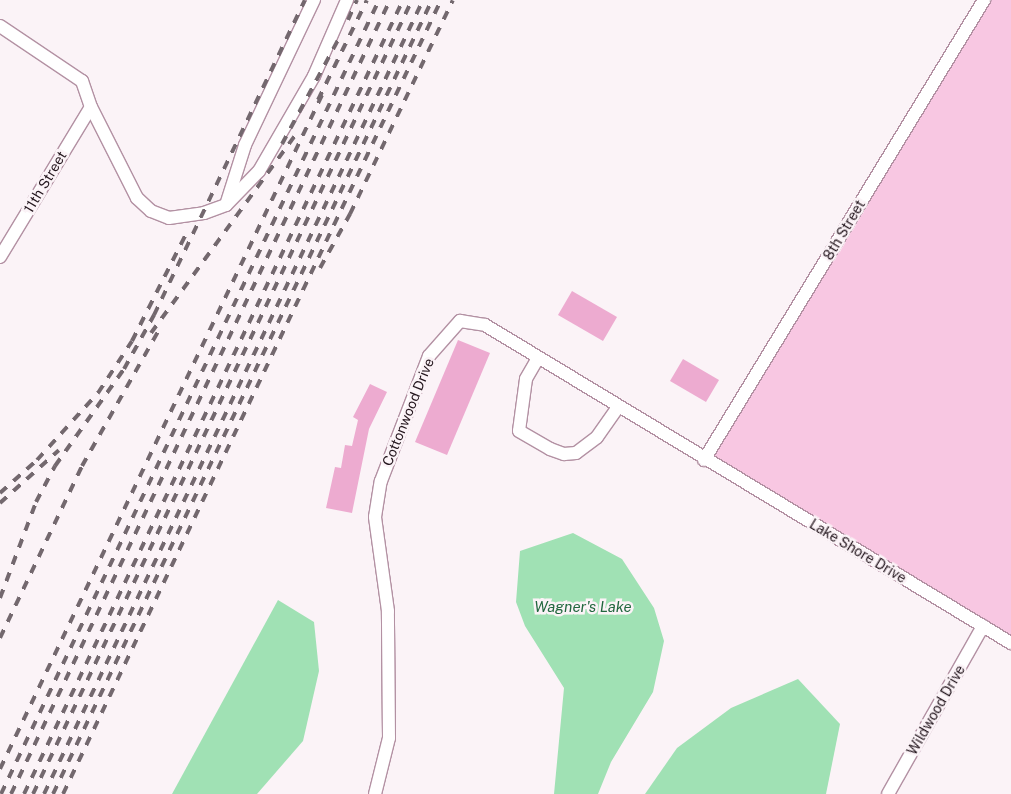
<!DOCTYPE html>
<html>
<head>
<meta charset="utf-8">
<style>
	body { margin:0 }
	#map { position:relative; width:1011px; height:794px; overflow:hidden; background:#fbf3f7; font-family:"Public Sans",sans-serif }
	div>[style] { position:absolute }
	.green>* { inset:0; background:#f8c7e2 }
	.water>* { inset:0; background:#a0e1b4 }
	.building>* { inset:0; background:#edabd0 }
	.roads { filter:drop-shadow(1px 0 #b391a3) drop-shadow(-1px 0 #b391a3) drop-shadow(0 1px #b391a3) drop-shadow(0 -1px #b391a3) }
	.minor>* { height:12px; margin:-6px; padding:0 6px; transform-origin:6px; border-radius:6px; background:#fff }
	.rail>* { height:4px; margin-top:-2px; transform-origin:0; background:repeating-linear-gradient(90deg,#73686e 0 9px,transparent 0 18px) }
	span { translate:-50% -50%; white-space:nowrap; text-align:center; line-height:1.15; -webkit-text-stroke:5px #fbf3f7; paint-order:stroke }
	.street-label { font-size:14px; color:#23161d }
	.water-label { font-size:15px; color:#21673e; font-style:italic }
</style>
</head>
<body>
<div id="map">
	<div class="green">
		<div style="clip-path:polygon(984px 0,1011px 0,1011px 643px,704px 460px)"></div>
	</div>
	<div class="water">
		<div style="clip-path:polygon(573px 533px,622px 559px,654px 608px,664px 641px,653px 692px,611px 762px,598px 794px,554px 794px,564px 688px,525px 626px,516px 602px,520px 551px)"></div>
		<div style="clip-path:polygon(278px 600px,314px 622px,319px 671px,303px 741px,257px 794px,172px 794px)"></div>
		<div style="clip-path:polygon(798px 679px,840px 724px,826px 794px,645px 794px,677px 748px,731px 708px)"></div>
	</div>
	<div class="building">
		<div style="clip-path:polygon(572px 291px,617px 317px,603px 341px,558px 315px)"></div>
		<div style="clip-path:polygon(458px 340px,490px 353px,447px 455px,415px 442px)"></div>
		<div style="clip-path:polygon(683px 359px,719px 380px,706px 402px,670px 381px)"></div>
		<div style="clip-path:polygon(370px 384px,387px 392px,369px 429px,352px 513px,326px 508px,335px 467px,341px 468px,345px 445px,352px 446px,358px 420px,353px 417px)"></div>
	</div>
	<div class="roads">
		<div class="minor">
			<div style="left:0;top:26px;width:99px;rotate:33.9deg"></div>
			<div style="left:82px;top:81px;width:28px;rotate:71deg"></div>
			<div style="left:91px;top:107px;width:102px;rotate:63.2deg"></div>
			<div style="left:137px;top:198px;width:19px;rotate:43deg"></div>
			<div style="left:151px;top:211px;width:19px;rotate:21deg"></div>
			<div style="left:169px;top:218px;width:35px;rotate:-8deg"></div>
			<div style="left:204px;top:213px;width:23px;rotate:-20deg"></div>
			<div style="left:226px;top:205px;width:63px;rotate:-72.4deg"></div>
			<div style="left:245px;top:145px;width:161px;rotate:-64.6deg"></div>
			<div style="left:226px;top:205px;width:47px;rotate:-45.9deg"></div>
			<div style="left:259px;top:171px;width:110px;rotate:-59.9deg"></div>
			<div style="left:314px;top:76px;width:83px;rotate:-66.5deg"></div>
			<div style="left:0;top:257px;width:175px;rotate:-58.8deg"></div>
			<div style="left:538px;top:358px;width:24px;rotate:120deg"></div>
			<div style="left:526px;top:379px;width:52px;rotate:97.7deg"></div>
			<div style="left:519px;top:431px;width:36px;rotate:30deg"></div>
			<div style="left:550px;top:449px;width:15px;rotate:20deg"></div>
			<div style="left:564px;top:454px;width:12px;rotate:-5deg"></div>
			<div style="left:576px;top:453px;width:26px;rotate:-37deg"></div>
			<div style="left:597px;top:437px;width:37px;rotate:-55deg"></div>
			<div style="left:704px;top:460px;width:539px;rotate:-58.67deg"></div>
			<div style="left:375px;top:794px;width:58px;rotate:-76deg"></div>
			<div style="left:389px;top:738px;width:127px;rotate:-90.5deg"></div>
			<div style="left:388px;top:611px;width:95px;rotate:-97.9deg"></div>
			<div style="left:375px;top:517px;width:36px;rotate:-81deg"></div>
			<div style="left:381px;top:481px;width:134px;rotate:-69deg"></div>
			<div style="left:429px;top:356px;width:47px;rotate:-48.5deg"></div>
			<div style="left:460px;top:321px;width:25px;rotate:9deg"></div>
			<div style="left:485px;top:325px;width:615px;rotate:31.16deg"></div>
			<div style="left:888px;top:794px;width:193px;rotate:-60.5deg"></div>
		</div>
	</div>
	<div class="rail">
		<div style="left:348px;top:20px;width:22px;rotate:-66deg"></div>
		<div style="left:318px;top:100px;width:111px;rotate:-63.9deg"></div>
		<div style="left:282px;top:144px;width:120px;rotate:-61.7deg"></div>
		<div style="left:320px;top:268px;width:62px;rotate:-60.9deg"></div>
		<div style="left:350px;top:214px;width:237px;rotate:-64.3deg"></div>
		<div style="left:151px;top:333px;width:248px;rotate:-53.9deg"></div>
		<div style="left:0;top:493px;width:50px;rotate:-41.7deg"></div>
		<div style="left:37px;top:460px;width:91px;rotate:-47.7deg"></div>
		<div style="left:98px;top:393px;width:62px;rotate:-56.8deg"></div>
		<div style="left:132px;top:341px;width:122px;rotate:-63.2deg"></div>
		<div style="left:0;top:503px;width:79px;rotate:-41.9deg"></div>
		<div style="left:0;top:598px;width:103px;rotate:-69.4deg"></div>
		<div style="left:36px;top:502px;width:41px;rotate:-62.2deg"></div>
		<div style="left:55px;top:466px;width:119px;rotate:-54.6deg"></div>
		<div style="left:124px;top:369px;width:62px;rotate:-60.9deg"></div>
		<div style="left:154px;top:315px;width:349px;rotate:-64.4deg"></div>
		<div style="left:0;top:638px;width:191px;rotate:-64.5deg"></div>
		<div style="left:82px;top:466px;width:159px;rotate:-60.5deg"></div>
		<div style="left:0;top:769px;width:747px;rotate:-64.46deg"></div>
		<div style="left:1px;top:794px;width:879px;rotate:-64.54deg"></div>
		<div style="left:11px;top:794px;width:880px;rotate:-64.48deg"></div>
		<div style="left:24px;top:794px;width:880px;rotate:-64.48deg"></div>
		<div style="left:33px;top:794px;width:880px;rotate:-64.48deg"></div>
		<div style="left:44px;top:794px;width:880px;rotate:-64.48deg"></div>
		<div style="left:53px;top:794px;width:880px;rotate:-64.48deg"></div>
		<div style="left:63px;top:794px;width:879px;rotate:-64.54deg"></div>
	</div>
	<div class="street-label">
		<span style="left:45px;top:182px;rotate:-59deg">11th Street</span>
		<span style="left:844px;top:230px;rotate:-59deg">8th Street</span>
		<span style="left:408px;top:412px;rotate:-68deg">Cottonwood Drive</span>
		<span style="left:858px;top:551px;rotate:31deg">Lake Shore Drive</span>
		<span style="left:936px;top:710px;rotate:-60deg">Wildwood Drive</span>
	</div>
	<div class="water-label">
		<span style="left:583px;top:607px">Wagner's Lake</span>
	</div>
</div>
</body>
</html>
